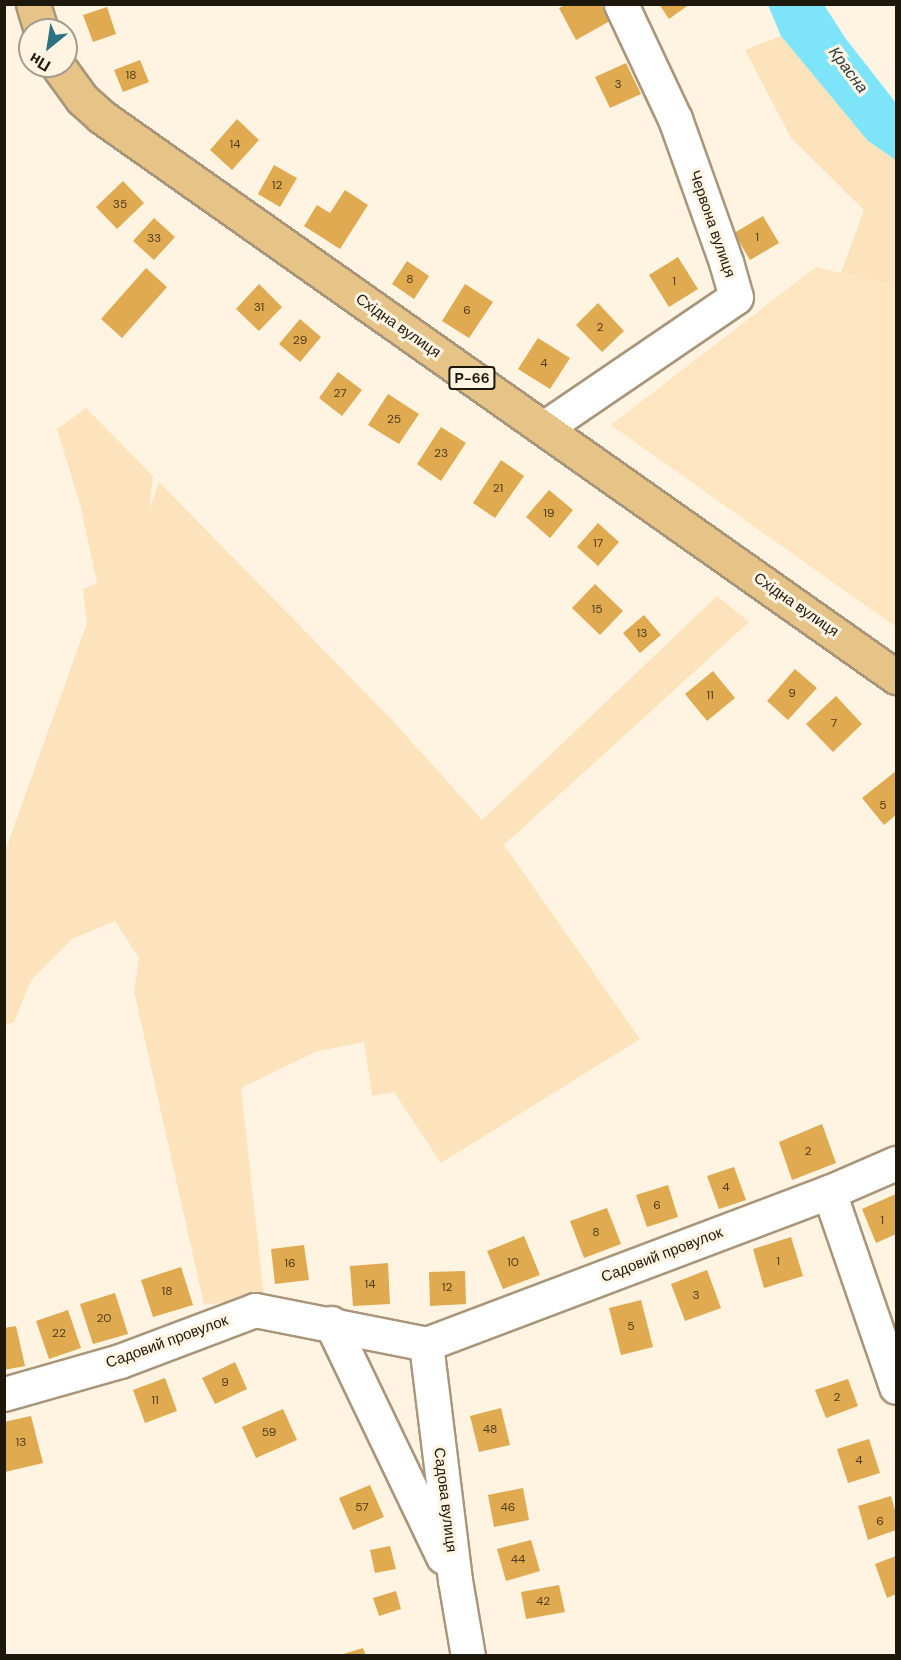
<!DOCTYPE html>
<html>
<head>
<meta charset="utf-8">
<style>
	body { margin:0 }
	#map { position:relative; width:901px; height:1660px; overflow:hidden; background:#fff3e1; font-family:"DM Sans",sans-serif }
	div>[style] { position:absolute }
	.built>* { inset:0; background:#fde5bf }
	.green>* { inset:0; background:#fde3bc }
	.water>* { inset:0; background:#7ee4f9 }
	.building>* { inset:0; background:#e0aa50 }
	.roads { filter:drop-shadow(2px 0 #a9967a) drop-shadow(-2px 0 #a9967a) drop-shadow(0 2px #a9967a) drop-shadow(0 -2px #a9967a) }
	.minor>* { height:33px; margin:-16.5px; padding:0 16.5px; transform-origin:16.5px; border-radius:16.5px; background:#fff }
	.major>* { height:33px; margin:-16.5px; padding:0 16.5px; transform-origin:16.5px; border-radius:16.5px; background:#e6c488 }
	span { translate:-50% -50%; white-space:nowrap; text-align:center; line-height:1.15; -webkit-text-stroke:6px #fff3e1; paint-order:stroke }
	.number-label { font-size:12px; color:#4e3c1d }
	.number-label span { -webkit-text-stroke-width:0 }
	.shield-label span { padding:2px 4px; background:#fff3e1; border:2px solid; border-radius:4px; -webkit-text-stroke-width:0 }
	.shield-label { font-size:14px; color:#1e170c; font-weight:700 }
	.street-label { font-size:15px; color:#1e170c }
	.water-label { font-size:16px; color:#223a3f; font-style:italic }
	.frame { position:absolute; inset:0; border:6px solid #1e170c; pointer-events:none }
	.north { position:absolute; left:18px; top:18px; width:60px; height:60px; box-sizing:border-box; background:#fff3e1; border:2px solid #a59b8c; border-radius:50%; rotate:210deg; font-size:16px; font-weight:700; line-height:24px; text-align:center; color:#1e170c }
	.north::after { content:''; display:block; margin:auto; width:21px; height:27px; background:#2c7280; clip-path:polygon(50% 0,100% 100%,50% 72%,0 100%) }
</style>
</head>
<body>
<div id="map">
	<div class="built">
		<div style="clip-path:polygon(816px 267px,896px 286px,896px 627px,611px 425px)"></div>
	</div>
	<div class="green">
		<div style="clip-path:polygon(781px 36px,868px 141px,896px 160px,896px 286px,841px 273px,864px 210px,791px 138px,745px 50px)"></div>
		<div style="clip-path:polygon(86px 408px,153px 476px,149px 510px,159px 482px,392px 720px,482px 820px,717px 596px,749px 622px,504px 845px,640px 1039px,441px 1163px,394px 1092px,372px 1096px,364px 1042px,315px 1052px,241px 1088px,264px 1296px,204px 1305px,134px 991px,139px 958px,115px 921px,72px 939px,31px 980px,14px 1022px,5px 1025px,4px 854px,87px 623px,83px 589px,97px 583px,80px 504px,57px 429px)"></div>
	</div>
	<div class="water">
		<div style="clip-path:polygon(768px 5px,824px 5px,846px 39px,896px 103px,896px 160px,868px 141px,781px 36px)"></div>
	</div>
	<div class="building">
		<div style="clip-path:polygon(567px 4px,601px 4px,610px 21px,576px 40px,559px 8px)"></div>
		<div style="clip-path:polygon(659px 4px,690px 4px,669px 19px)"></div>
		<div style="clip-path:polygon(107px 7px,116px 34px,93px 42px,83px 15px)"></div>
		<div style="clip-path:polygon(140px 60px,149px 82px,123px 92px,114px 70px)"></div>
		<div style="clip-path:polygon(626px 63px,641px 94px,610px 108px,595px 77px)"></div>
		<div style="clip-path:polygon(237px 119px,259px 140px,232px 170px,210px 150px)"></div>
		<div style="clip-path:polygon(274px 165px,297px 178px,280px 207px,258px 194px)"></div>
		<div style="clip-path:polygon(123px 181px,144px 203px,117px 229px,96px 207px)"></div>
		<div style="clip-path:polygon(345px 190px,368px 205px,340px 249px,304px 226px,317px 205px,330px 213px)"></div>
		<div style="clip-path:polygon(763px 216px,779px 243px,750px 260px,734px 233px)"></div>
		<div style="clip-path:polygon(154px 218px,175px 237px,154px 260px,133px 241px)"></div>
		<div style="clip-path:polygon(678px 257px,698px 289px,669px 307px,649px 275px)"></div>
		<div style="clip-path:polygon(407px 261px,429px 276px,414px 299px,392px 284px)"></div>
		<div style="clip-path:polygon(146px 268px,167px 287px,122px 338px,101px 319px)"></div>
		<div style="clip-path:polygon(259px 284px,282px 307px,259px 331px,236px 309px)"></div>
		<div style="clip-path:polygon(465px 284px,493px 302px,469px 338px,442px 321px)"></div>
		<div style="clip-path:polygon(598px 303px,624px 331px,602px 352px,576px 325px)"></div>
		<div style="clip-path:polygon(300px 319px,321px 337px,300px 362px,279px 344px)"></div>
		<div style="clip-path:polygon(538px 338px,570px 358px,550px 389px,518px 369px)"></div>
		<div style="clip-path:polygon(338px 372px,362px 390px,342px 416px,319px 398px)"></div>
		<div style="clip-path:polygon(388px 394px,419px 414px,399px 444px,368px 425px)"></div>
		<div style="clip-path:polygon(441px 427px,466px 443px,441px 481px,417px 464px)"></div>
		<div style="clip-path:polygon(501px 460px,524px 476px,495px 518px,473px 503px)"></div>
		<div style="clip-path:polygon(549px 490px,573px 510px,550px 538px,526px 517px)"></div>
		<div style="clip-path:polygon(598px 523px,619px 542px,598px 566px,577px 547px)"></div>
		<div style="clip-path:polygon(595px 584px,623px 611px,600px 635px,572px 608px)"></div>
		<div style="clip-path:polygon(644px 615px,661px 635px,640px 653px,623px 633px)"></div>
		<div style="clip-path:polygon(795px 669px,817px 688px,788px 720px,767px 701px)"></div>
		<div style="clip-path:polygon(713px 671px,735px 698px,707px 721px,685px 694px)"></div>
		<div style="clip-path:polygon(836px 696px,862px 724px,833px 752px,806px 724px)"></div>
		<div style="clip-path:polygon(896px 771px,896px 815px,884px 825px,862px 798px)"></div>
		<div style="clip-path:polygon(822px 1124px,836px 1163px,792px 1180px,779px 1142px)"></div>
		<div style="clip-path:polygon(734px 1167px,746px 1200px,719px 1209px,707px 1176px)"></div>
		<div style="clip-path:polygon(668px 1185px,678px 1217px,647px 1227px,636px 1195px)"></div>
		<div style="clip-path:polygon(896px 1194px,896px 1234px,876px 1243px,862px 1209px)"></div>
		<div style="clip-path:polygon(607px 1208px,621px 1244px,584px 1258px,570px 1221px)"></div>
		<div style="clip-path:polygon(524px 1236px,540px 1275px,503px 1289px,487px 1251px)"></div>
		<div style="clip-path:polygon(791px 1237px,803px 1276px,764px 1288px,753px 1249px)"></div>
		<div style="clip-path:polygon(304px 1245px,309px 1280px,275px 1284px,271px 1249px)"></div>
		<div style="clip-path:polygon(388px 1263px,390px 1304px,353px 1306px,350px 1266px)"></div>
		<div style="clip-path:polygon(181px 1267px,193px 1305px,153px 1317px,141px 1280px)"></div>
		<div style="clip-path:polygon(707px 1270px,721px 1308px,685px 1321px,671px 1284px)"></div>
		<div style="clip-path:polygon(465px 1271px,466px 1304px,430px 1306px,429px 1272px)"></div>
		<div style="clip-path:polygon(115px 1293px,128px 1334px,93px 1344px,80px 1304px)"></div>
		<div style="clip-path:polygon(641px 1300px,653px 1347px,621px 1355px,609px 1308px)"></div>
		<div style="clip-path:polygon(68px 1310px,81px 1348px,49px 1359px,36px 1321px)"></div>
		<div style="clip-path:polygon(16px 1326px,25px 1366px,4px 1370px,4px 1328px)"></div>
		<div style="clip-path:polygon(235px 1362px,247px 1389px,215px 1404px,202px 1378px)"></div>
		<div style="clip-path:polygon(165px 1378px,177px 1411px,145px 1423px,133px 1390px)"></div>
		<div style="clip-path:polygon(848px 1379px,858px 1406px,826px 1418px,815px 1390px)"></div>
		<div style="clip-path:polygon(501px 1408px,510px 1445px,479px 1452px,470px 1416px)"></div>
		<div style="clip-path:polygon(283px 1409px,297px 1440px,256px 1458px,242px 1427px)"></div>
		<div style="clip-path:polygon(31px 1416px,43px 1463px,5px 1472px,4px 1422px)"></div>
		<div style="clip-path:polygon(869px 1439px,880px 1473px,848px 1483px,837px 1449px)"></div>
		<div style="clip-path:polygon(370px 1485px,384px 1517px,353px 1530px,339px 1498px)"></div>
		<div style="clip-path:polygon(523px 1488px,529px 1520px,494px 1527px,488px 1495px)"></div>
		<div style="clip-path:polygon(891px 1496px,896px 1514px,896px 1530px,868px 1540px,858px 1506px)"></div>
		<div style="clip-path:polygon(531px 1540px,540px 1571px,506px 1581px,497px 1549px)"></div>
		<div style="clip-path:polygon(390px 1546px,396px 1569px,375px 1573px,370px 1550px)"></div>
		<div style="clip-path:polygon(896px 1556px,896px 1594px,887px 1598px,875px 1564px)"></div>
		<div style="clip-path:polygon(559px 1585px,565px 1612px,526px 1619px,521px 1592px)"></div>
		<div style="clip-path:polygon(396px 1591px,401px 1609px,379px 1616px,373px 1598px)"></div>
		<div style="clip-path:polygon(363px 1648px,366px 1656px,340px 1656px,340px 1655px)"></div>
	</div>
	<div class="roads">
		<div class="minor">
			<div style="left:544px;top:428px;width:232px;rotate:-34.3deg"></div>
			<div style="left:736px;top:297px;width:36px;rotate:-106deg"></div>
			<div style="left:726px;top:262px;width:152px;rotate:-109.6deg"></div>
			<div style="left:675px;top:119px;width:127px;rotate:-115.2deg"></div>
			<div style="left:829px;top:1192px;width:206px;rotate:71deg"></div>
			<div style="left:331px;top:1323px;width:259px;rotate:64.4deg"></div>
			<div style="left:426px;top:1344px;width:431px;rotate:-20.7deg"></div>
			<div style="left:829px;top:1192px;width:73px;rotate:-23.4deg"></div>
			<div style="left:426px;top:1344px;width:238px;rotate:83deg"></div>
			<div style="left:455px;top:1580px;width:77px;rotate:80.3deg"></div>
			<div style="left:4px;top:1394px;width:121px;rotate:-15.9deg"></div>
			<div style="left:120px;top:1361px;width:144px;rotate:-20.7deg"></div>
			<div style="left:255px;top:1310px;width:174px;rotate:11.2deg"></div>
		</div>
		<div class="major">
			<div style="left:33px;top:4px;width:27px;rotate:73deg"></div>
			<div style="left:58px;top:66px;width:41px;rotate:54deg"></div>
			<div style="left:82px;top:99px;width:27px;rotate:42deg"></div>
			<div style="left:102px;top:117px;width:972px;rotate:35.19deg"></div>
		</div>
	</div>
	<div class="number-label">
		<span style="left:131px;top:76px">18</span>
		<span style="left:618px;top:85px">3</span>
		<span style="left:235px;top:145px">14</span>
		<span style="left:277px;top:186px">12</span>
		<span style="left:120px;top:205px">35</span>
		<span style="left:757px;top:238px">1</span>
		<span style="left:154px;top:239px">33</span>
		<span style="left:410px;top:280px">8</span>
		<span style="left:674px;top:282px">1</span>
		<span style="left:259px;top:308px">31</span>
		<span style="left:467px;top:311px">6</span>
		<span style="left:600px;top:328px">2</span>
		<span style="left:300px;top:341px">29</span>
		<span style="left:544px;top:364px">4</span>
		<span style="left:340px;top:394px">27</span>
		<span style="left:394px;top:420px">25</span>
		<span style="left:441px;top:454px">23</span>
		<span style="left:498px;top:489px">21</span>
		<span style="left:549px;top:514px">19</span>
		<span style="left:598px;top:544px">17</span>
		<span style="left:597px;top:610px">15</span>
		<span style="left:642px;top:634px">13</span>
		<span style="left:792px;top:694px">9</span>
		<span style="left:710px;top:696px">11</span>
		<span style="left:834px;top:724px">7</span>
		<span style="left:883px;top:806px">5</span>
		<span style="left:808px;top:1152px">2</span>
		<span style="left:726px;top:1188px">4</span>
		<span style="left:657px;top:1206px">6</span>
		<span style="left:882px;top:1221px">1</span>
		<span style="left:596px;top:1233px">8</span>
		<span style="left:778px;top:1262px">1</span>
		<span style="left:513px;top:1263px">10</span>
		<span style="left:290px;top:1264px">16</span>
		<span style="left:370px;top:1285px">14</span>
		<span style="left:447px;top:1288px">12</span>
		<span style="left:167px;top:1292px">18</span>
		<span style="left:696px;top:1296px">3</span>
		<span style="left:104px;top:1319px">20</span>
		<span style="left:631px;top:1327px">5</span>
		<span style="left:59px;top:1334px">22</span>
		<span style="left:225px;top:1383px">9</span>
		<span style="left:837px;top:1398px">2</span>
		<span style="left:155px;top:1401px">11</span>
		<span style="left:490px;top:1430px">48</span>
		<span style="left:269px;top:1433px">59</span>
		<span style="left:21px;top:1443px">13</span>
		<span style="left:859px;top:1461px">4</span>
		<span style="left:362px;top:1508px">57</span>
		<span style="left:508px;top:1508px">46</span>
		<span style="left:880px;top:1522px">6</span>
		<span style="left:518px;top:1560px">44</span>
		<span style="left:543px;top:1602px">42</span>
	</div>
	<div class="shield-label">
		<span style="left:472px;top:378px">Р-66</span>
	</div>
	<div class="street-label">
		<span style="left:712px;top:224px;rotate:71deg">Червона вулиця</span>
		<span style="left:398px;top:326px;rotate:35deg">Східна вулиця</span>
		<span style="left:796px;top:605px;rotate:35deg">Східна вулиця</span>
		<span style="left:662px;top:1255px;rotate:-21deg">Садовий провулок</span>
		<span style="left:167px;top:1342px;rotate:-20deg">Садовий провулок</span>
		<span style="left:445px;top:1500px;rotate:83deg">Садова вулиця</span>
	</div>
	<div class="water-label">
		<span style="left:848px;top:70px;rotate:53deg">Красна</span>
	</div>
	<div class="frame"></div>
	<div class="north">Пн</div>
</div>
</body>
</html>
